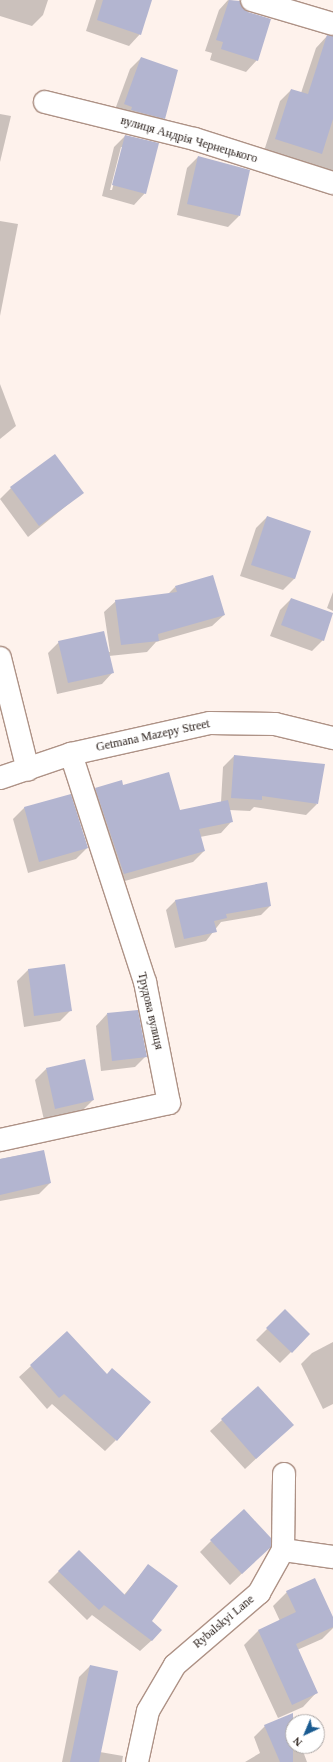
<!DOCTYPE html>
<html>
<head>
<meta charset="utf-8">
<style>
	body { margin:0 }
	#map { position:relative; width:333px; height:1762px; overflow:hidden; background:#fef2ec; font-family:"Times New Roman",serif }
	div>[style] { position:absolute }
	.shadow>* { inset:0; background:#0003 }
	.building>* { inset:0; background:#b3b5d0 }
	.roads { filter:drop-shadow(1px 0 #ae9286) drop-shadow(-1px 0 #ae9286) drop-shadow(0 1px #ae9286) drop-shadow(0 -1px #ae9286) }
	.minor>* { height:22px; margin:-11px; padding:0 11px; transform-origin:11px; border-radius:11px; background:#fff }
	.tertiary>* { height:22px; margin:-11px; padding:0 11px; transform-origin:11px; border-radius:11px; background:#fff }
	span { translate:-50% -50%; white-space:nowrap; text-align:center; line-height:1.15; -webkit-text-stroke:3px #fff; paint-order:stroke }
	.street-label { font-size:12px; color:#2c211c }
	.north { position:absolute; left:285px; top:1714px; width:40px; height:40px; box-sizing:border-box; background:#fff; border:1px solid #aba6a4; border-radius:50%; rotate:224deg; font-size:11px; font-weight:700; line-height:16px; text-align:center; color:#2c211c }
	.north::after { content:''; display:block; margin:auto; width:14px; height:18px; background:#195b91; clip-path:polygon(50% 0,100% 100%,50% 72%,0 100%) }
</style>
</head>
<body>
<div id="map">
	<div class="shadow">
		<div style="clip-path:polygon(0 0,48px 0,43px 15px,32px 26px,0 16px)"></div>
		<div style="clip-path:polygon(96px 0,151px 0,140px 34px,129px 46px,86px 31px)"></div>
		<div style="clip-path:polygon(228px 0,239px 2px,257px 60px,246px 72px,210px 60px,212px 53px,205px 51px,219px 10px)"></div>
		<div style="clip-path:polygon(327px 36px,333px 38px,333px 177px,264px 151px,280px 101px,291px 90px,301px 93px,316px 48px)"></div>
		<div style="clip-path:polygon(141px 58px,164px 118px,153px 129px,113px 115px,130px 69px)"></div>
		<div style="clip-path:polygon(0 114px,11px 116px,0 162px)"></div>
		<div style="clip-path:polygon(evenodd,125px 136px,145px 193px,134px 205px,102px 196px,114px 147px,125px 136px,121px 147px,123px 147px,112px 190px,110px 190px,121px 147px)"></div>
		<div style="clip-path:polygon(198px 157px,239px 216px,228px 227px,177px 215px,187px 168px)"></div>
		<div style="clip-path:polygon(0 221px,18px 224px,0 316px)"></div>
		<div style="clip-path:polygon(0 384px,16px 426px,0 439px)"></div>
		<div style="clip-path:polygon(11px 488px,82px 493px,28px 537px,0 499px)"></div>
		<div style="clip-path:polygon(267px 517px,309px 531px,294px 579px,283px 590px,240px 576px,256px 528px)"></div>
		<div style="clip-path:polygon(175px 587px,224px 615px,212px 626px,156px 642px,147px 652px,109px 656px,113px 672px,102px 684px,57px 694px,48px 653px,59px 642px,110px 652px,104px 612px,116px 601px,168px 594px)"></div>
		<div style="clip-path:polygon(333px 592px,333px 611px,327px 608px)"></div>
		<div style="clip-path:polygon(291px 599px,323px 640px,312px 651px,270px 636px,280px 610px)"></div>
		<div style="clip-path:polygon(234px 756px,317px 804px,306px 815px,254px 807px,250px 811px,229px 810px,231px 822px,221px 833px,200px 837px,204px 851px,193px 862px,114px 884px,85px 799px,96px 789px,122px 786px,179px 811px,221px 802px,223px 767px)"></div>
		<div style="clip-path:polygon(70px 796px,87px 848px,76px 859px,28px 873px,13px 819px,24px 808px)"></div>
		<div style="clip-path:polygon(175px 901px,270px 906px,261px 915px,221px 922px,206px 941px,175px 948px,166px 910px)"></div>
		<div style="clip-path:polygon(64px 965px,71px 1010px,60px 1021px,24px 1027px,17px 981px,28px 970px)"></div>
		<div style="clip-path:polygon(107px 1014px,146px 1056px,135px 1067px,101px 1071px,96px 1026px)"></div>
		<div style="clip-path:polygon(46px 1069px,93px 1100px,82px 1111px,44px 1120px,35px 1080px)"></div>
		<div style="clip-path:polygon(43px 1151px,50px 1183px,39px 1194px,0 1201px,0 1159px)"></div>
		<div style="clip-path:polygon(285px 1311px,309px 1334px,280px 1363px,256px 1340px)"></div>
		<div style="clip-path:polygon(67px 1333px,116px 1440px,105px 1451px,52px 1404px,47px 1409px,19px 1377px)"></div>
		<div style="clip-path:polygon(333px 1342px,333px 1404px,323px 1409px,301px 1364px,312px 1353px)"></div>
		<div style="clip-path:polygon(258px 1387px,292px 1425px,245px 1469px,210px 1431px)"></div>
		<div style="clip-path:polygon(211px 1541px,258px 1558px,230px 1585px,200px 1552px)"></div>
		<div style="clip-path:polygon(79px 1551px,124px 1595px,148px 1566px,152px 1640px,140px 1651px,92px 1615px,87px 1620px,48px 1582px)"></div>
		<div style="clip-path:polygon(287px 1592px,333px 1619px,333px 1628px,322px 1639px,297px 1650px,317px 1692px,303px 1707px,278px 1718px,244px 1645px,258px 1631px,280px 1621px,273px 1606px)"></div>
		<div style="clip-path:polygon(90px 1666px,100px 1752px,123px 1756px,122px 1762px,62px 1762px,79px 1677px)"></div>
		<div style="clip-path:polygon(265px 1726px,293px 1728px,293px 1746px,301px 1746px,307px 1762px,245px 1762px,260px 1753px,254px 1737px)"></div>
	</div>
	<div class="building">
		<div style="clip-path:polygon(103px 0,152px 0,141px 35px,97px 20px)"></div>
		<div style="clip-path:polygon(229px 0,240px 1px,248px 12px,271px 19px,258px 61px,221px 49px,223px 42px,216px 40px)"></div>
		<div style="clip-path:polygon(327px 35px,333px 36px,333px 119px,322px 154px,275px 139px,291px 89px,308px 94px)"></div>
		<div style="clip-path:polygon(141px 57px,178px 70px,165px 119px,131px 110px,132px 107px,124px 104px)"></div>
		<div style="clip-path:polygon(125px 135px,159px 143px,146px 194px,112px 185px)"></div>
		<div style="clip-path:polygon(198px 156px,250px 170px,240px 216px,187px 204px)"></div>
		<div style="clip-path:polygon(55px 454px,84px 493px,39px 526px,10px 487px)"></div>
		<div style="clip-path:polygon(267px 516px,311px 531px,295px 579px,251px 565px)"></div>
		<div style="clip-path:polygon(213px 575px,225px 615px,158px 634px,159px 641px,121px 645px,115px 600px,177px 592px,175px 586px)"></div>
		<div style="clip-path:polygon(291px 598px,333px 613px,324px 641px,281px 625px)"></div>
		<div style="clip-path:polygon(104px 631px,114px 673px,68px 683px,58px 641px)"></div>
		<div style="clip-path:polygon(234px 755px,325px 764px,318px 804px,262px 796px,262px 800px,231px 798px)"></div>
		<div style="clip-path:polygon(169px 772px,180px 810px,228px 800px,233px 822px,199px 829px,205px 851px,124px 874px,95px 788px,122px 780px,123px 785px)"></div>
		<div style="clip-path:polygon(71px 794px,88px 848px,39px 862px,24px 807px)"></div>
		<div style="clip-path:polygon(267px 882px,271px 906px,226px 914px,227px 918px,214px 921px,217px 932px,184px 939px,175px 900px)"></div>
		<div style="clip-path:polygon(65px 964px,72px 1011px,34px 1016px,28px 969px)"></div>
		<div style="clip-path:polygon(138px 1010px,147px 1057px,112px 1061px,107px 1013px)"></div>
		<div style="clip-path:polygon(85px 1059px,94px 1100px,55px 1109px,46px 1068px)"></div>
		<div style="clip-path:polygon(44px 1150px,51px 1183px,0 1195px,0 1159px)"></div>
		<div style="clip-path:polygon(285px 1309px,310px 1334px,292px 1353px,266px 1328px)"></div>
		<div style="clip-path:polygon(67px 1331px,107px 1374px,112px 1368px,151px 1402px,117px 1441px,64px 1394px,59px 1398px,30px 1365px)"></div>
		<div style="clip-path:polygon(258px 1386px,294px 1425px,256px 1459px,221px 1419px)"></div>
		<div style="clip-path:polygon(244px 1509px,271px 1538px,271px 1547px,242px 1574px,210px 1540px)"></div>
		<div style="clip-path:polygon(79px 1550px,125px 1595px,148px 1564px,178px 1586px,152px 1621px,162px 1630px,152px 1641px,104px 1605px,99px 1610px,58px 1571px)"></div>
		<div style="clip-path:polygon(315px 1578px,333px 1617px,333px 1627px,296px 1644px,318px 1693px,292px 1705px,258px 1630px,296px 1612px,286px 1591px)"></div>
		<div style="clip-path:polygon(90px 1665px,118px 1671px,99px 1762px,70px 1762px)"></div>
		<div style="clip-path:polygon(293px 1713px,293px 1762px,280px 1762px,264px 1725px)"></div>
	</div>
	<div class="roads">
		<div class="minor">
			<div style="left:252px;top:0;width:84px;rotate:16.5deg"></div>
			<div style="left:45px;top:102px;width:154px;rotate:13.9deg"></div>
			<div style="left:195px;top:139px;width:145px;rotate:17.7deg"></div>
			<div style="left:0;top:658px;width:115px;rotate:76deg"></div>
			<div style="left:0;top:1140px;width:173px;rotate:-12.3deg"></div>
			<div style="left:169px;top:1103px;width:123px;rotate:-101.2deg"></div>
			<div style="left:145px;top:982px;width:240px;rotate:-108deg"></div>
			<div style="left:283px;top:1550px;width:50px;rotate:8deg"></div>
			<div style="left:137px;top:1762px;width:52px;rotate:-77.8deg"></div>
			<div style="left:148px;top:1711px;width:53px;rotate:-59.6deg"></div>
			<div style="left:175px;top:1665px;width:111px;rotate:-40.6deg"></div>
			<div style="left:259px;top:1593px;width:49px;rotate:-60.8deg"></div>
			<div style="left:283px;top:1550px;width:76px;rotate:-89.2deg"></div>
		</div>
		<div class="tertiary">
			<div style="left:0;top:778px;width:75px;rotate:-18.7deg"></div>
			<div style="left:71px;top:754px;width:142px;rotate:-12.6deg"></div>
			<div style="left:210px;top:723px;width:65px;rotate:0.9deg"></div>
			<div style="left:275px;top:724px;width:60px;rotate:13.6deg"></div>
		</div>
	</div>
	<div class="street-label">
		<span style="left:189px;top:140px;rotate:16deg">вулиця Андрія Чернецького</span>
		<span style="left:153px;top:736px;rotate:-12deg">Getmana Mazepy Street</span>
		<span style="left:150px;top:1011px;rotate:77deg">Трудова вулиця</span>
		<span style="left:224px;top:1622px;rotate:-40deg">Rybalskyi Lane</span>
	</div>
	<div class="north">N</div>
</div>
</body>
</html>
